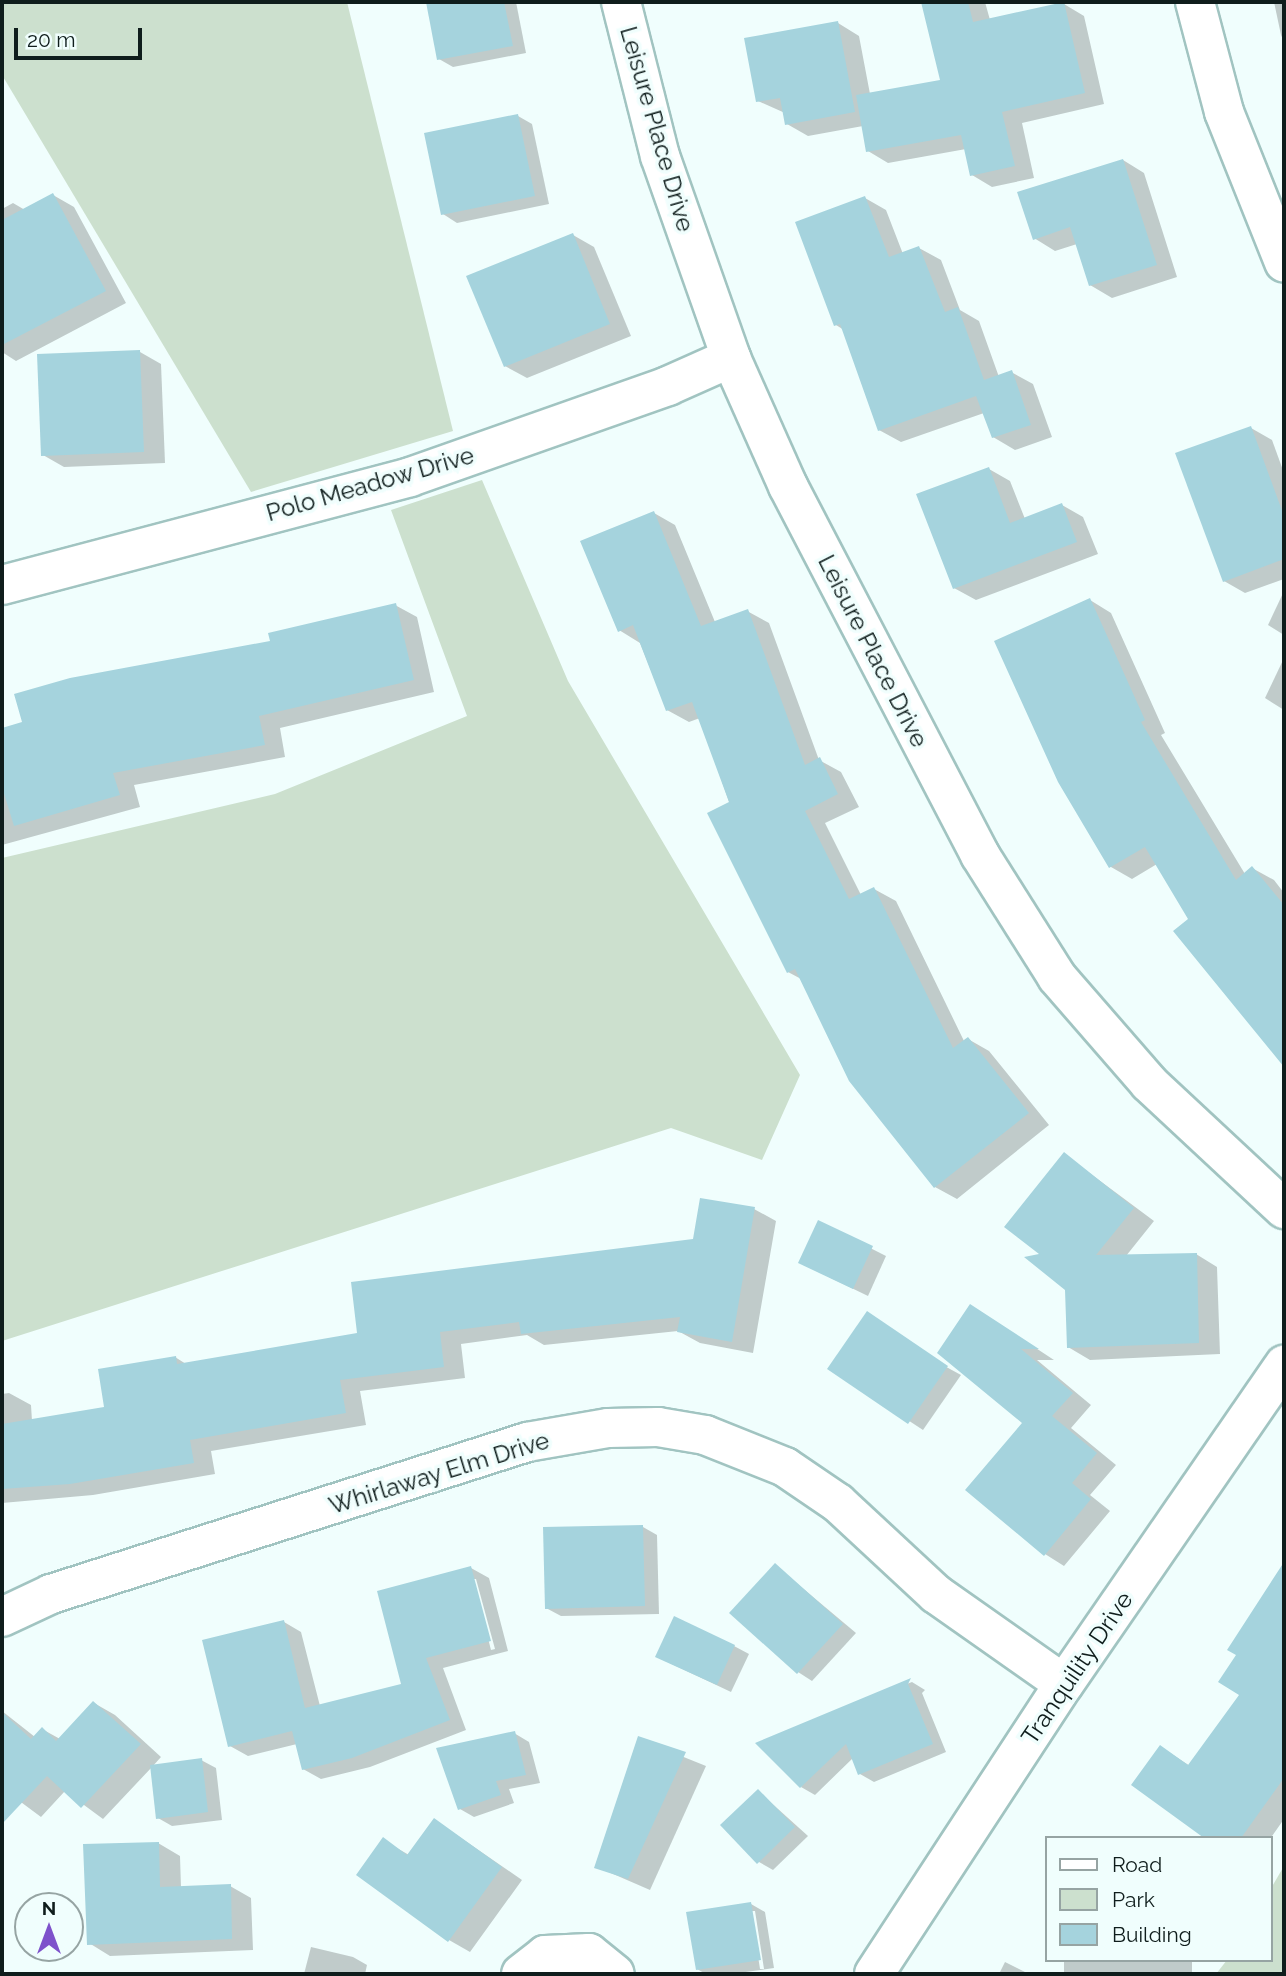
<!DOCTYPE html>
<html>
<head>
<meta charset="utf-8">
<style>
	body { margin:0 }
	#map { position:relative; width:1286px; height:1976px; overflow:hidden; background:#f0fefd; font-family:Raleway,sans-serif }
	div>[style] { position:absolute }
	.green>* { inset:0; background:#cce0ce }
	.shadow>* { inset:0; background:#0003 }
	.building>* { inset:0; background:#a5d3dd }
	.roads { filter:drop-shadow(2px 0 #a1c4c1) drop-shadow(-2px 0 #a1c4c1) drop-shadow(0 2px #a1c4c1) drop-shadow(0 -2px #a1c4c1) }
	.street>* { height:38px; margin:-19px; padding:0 19px; transform-origin:19px; border-radius:19px; background:#fff }
	span { translate:-50% -50%; white-space:nowrap; text-align:center; line-height:1.15; -webkit-text-stroke:7px #f0fefd; paint-order:stroke }
	.street-label { font-size:24px; color:#0f1d1c }
	.frame { position:absolute; inset:0; border:4px solid #0f1d1c; pointer-events:none }
	.legend { position:absolute; left:1045px; top:1836px; width:228px; height:126px; box-sizing:border-box; background:#f0fefd; border:2px solid #96a4a3; margin:0; padding:9px 12px; list-style:none; font-size:21px; color:#0f1d1c }
	.legend li { display:flex; align-items:center; gap:14px; height:35px }
	.legend b { width:35px; border:2px solid #96a4a3 }
	.north { position:absolute; left:14px; top:1892px; width:70px; height:70px; box-sizing:border-box; background:#f0fefd; border:2px solid #96a4a3; border-radius:50%; rotate:0deg; font-size:19px; font-weight:700; line-height:28px; text-align:center; color:#0f1d1c }
	.north::after { content:''; display:block; margin:auto; width:24px; height:32px; background:#7e52cb; clip-path:polygon(50% 0,100% 100%,50% 72%,0 100%) }
	.scale { position:absolute; left:14px; top:28px; width:128px; height:32px; box-sizing:border-box; border:4px solid #0f1d1c; border-top:0; padding-left:9px; font-size:21px; line-height:24px; white-space:nowrap; color:#0f1d1c; -webkit-text-stroke:5px #f0fefd; paint-order:stroke }
</style>
</head>
<body>
<div id="map">
	<div class="green">
		<div style="clip-path:polygon(2px 2px,347px 2px,453px 431px,251px 492px,2px 75px)"></div>
		<div style="clip-path:polygon(482px 480px,568px 681px,800px 1075px,762px 1160px,671px 1128px,2px 1341px,2px 858px,275px 794px,467px 716px,391px 510px)"></div>
		<div style="clip-path:polygon(1284px 1866px,1284px 1974px,1216px 1974px,1227px 1960px,1270px 1960px,1270px 1890px)"></div>
	</div>
	<div class="shadow">
		<div style="clip-path:polygon(428px 2px,516px 2px,526px 53px,453px 67px,439px 59px)"></div>
		<div style="clip-path:polygon(923px 2px,985px 2px,990px 20px,1064px 4px,1084px 16px,1104px 104px,1022px 123px,1034px 178px,992px 187px,972px 175px,966px 149px,888px 163px,868px 151px,863px 126px,808px 136px,787px 124px,785px 113px,758px 101px,838px 23px,859px 36px,870px 94px,942px 81px)"></div>
		<div style="clip-path:polygon(1274px 2px,1284px 2px,1284px 42px,1281px 35px)"></div>
		<div style="clip-path:polygon(518px 116px,532px 124px,549px 204px,457px 223px,443px 214px)"></div>
		<div style="clip-path:polygon(1123px 160px,1144px 173px,1177px 277px,1112px 298px,1090px 285px,1077px 244px,1055px 251px,1034px 238px)"></div>
		<div style="clip-path:polygon(53px 195px,74px 207px,126px 303px,16px 361px,2px 352px,2px 209px,13px 203px,25px 210px)"></div>
		<div style="clip-path:polygon(865px 198px,886px 210px,903px 254px,919px 248px,941px 260px,960px 310px,979px 321px,999px 377px,1011px 372px,1033px 384px,1052px 437px,1015px 450px,993px 437px,984px 413px,901px 442px,879px 430px,844px 330px,836px 325px)"></div>
		<div style="clip-path:polygon(573px 235px,594px 247px,631px 336px,527px 378px,505px 366px)"></div>
		<div style="clip-path:polygon(140px 352px,161px 364px,165px 463px,64px 467px,43px 455px)"></div>
		<div style="clip-path:polygon(1251px 428px,1272px 440px,1284px 473px,1284px 579px,1245px 593px,1224px 581px)"></div>
		<div style="clip-path:polygon(989px 469px,1010px 481px,1025px 519px,1062px 505px,1083px 517px,1098px 554px,976px 600px,954px 588px)"></div>
		<div style="clip-path:polygon(654px 513px,675px 525px,715px 622px,747px 611px,769px 623px,819px 760px,841px 772px,859px 807px,825px 823px,861px 895px,874px 889px,896px 901px,964px 1041px,968px 1039px,989px 1051px,1049px 1125px,957px 1199px,935px 1187px,803px 980px,788px 972px,700px 718px,689px 722px,667px 710px,640px 643px,619px 630px)"></div>
		<div style="clip-path:polygon(1284px 591px,1284px 635px,1268px 625px)"></div>
		<div style="clip-path:polygon(1090px 600px,1111px 613px,1165px 733px,1161px 735px,1245px 874px,1252px 868px,1274px 880px,1284px 893px,1284px 1065px,1175px 932px,1190px 920px,1157px 864px,1132px 879px,1111px 867px)"></div>
		<div style="clip-path:polygon(395px 605px,417px 617px,434px 692px,280px 728px,285px 757px,134px 785px,140px 807px,2px 845px,2px 730px)"></div>
		<div style="clip-path:polygon(1284px 658px,1284px 710px,1265px 698px)"></div>
		<div style="clip-path:polygon(1064px 1154px,1154px 1221px,1126px 1256px,1196px 1254px,1217px 1267px,1220px 1354px,1090px 1360px,1068px 1347px,1067px 1289px,1043px 1255px)"></div>
		<div style="clip-path:polygon(754px 1209px,776px 1221px,753px 1353px,700px 1343px,678px 1331px,544px 1345px,527px 1335px,461px 1344px,465px 1378px,360px 1391px,366px 1425px,211px 1451px,215px 1474px,93px 1495px,2px 1503px,2px 1394px,9px 1393px,31px 1405px,32px 1421px,106px 1408px,175px 1357px,186px 1364px,359px 1334px,694px 1241px)"></div>
		<div style="clip-path:polygon(819px 1222px,886px 1256px,868px 1296px,800px 1263px)"></div>
		<div style="clip-path:polygon(990px 1318px,1054px 1360px,1037px 1360px,1091px 1405px,1071px 1428px,1116px 1465px,1090px 1495px,1110px 1511px,1064px 1566px,1045px 1554px,1024px 1423px)"></div>
		<div style="clip-path:polygon(939px 1363px,961px 1375px,923px 1430px,830px 1369px)"></div>
		<div style="clip-path:polygon(643px 1527px,657px 1535px,659px 1614px,561px 1616px,546px 1608px)"></div>
		<div style="clip-path:polygon(775px 1565px,856px 1633px,812px 1681px,798px 1672px)"></div>
		<div style="clip-path:polygon(evenodd,471px 1568px,489px 1578px,508px 1651px,443px 1668px,466px 1730px,370px 1767px,321px 1779px,303px 1769px,297px 1744px,248px 1756px,230px 1746px,284px 1622px,301px 1632px,320px 1706px,403px 1685px,471px 1568px,473px 1579px,476px 1579px,495px 1649px,491px 1650px,473px 1579px)"></div>
		<div style="clip-path:polygon(1282px 1568px,1284px 1819px,1270px 1839px,1207px 1838px,1161px 1747px,1190px 1766px,1242px 1695px,1238px 1654px)"></div>
		<div style="clip-path:polygon(734px 1646px,749px 1654px,731px 1692px,657px 1657px)"></div>
		<div style="clip-path:polygon(912px 1682px,925px 1690px,922px 1693px,946px 1752px,874px 1782px,860px 1774px,853px 1758px,815px 1795px,801px 1787px,833px 1712px)"></div>
		<div style="clip-path:polygon(94px 1703px,115px 1715px,161px 1757px,152px 1767px,201px 1760px,216px 1768px,222px 1820px,172px 1826px,158px 1818px,152px 1767px,103px 1819px,65px 1791px,41px 1817px,2px 1788px,2px 1711px,35px 1737px,42px 1729px,60px 1739px)"></div>
		<div style="clip-path:polygon(514px 1733px,529px 1742px,540px 1783px,509px 1789px,514px 1803px,474px 1817px,460px 1809px)"></div>
		<div style="clip-path:polygon(639px 1739px,706px 1766px,650px 1890px,597px 1867px)"></div>
		<div style="clip-path:polygon(758px 1791px,808px 1836px,773px 1870px,759px 1862px)"></div>
		<div style="clip-path:polygon(435px 1820px,522px 1880px,470px 1952px,449px 1940px,383px 1840px,409px 1855px)"></div>
		<div style="clip-path:polygon(158px 1843px,180px 1856px,181px 1888px,230px 1886px,251px 1898px,253px 1950px,110px 1956px,89px 1943px)"></div>
		<div style="clip-path:polygon(evenodd,751px 1904px,765px 1912px,774px 1968px,731px 1974px,706px 1974px,697px 1969px,751px 1904px,751px 1911px,755px 1911px,764px 1969px,760px 1969px,751px 1911px)"></div>
		<div style="clip-path:polygon(311px 1947px,353px 1957px,367px 1965px,365px 1974px,304px 1974px)"></div>
		<div style="clip-path:polygon(1064px 1960px,1192px 1960px,1192px 1974px,1064px 1974px)"></div>
		<div style="clip-path:polygon(1005px 1962px,1029px 1974px,999px 1974px)"></div>
	</div>
	<div class="building">
		<div style="clip-path:polygon(426px 2px,504px 2px,513px 46px,437px 60px)"></div>
		<div style="clip-path:polygon(921px 2px,968px 2px,973px 22px,1064px 2px,1085px 93px,1002px 112px,1015px 166px,970px 176px,961px 135px,866px 152px,856px 95px,940px 80px)"></div>
		<div style="clip-path:polygon(838px 21px,855px 112px,785px 125px,780px 98px,756px 102px,744px 38px)"></div>
		<div style="clip-path:polygon(518px 114px,535px 196px,441px 215px,424px 133px)"></div>
		<div style="clip-path:polygon(1123px 159px,1157px 265px,1089px 286px,1070px 227px,1033px 240px,1017px 192px)"></div>
		<div style="clip-path:polygon(53px 193px,106px 291px,2px 345px,2px 220px)"></div>
		<div style="clip-path:polygon(865px 196px,889px 257px,919px 246px,945px 312px,958px 307px,984px 380px,1012px 370px,1031px 425px,992px 438px,976px 396px,878px 431px,840px 324px,834px 326px,795px 222px)"></div>
		<div style="clip-path:polygon(573px 233px,610px 324px,504px 367px,466px 276px)"></div>
		<div style="clip-path:polygon(140px 350px,144px 452px,41px 456px,37px 354px)"></div>
		<div style="clip-path:polygon(1251px 426px,1284px 516px,1284px 559px,1223px 582px,1175px 453px)"></div>
		<div style="clip-path:polygon(989px 467px,1010px 523px,1062px 503px,1077px 542px,953px 589px,916px 494px)"></div>
		<div style="clip-path:polygon(654px 511px,701px 626px,748px 609px,805px 765px,820px 757px,838px 794px,805px 811px,849px 899px,874px 887px,953px 1048px,968px 1037px,1029px 1113px,934px 1188px,849px 1081px,795px 969px,787px 973px,707px 813px,729px 802px,692px 702px,666px 711px,633px 625px,618px 632px,580px 541px)"></div>
		<div style="clip-path:polygon(1090px 598px,1145px 720px,1141px 722px,1236px 880px,1252px 866px,1284px 905px,1284px 1067px,1173px 931px,1188px 919px,1145px 847px,1109px 868px,1058px 782px,994px 641px)"></div>
		<div style="clip-path:polygon(396px 603px,414px 680px,259px 716px,265px 745px,113px 773px,120px 795px,14px 826px,2px 787px,2px 728px,22px 722px,14px 694px,70px 678px,270px 641px,268px 633px)"></div>
		<div style="clip-path:polygon(1064px 1152px,1134px 1208px,1096px 1255px,1197px 1253px,1199px 1343px,1067px 1348px,1065px 1290px,1024px 1257px,1039px 1254px,1004px 1227px)"></div>
		<div style="clip-path:polygon(700px 1198px,755px 1207px,732px 1342px,677px 1332px,680px 1317px,521px 1334px,519px 1322px,440px 1332px,444px 1367px,340px 1380px,346px 1413px,190px 1440px,194px 1463px,70px 1484px,2px 1489px,2px 1424px,104px 1407px,98px 1369px,176px 1356px,177px 1364px,357px 1333px,351px 1282px,693px 1239px)"></div>
		<div style="clip-path:polygon(818px 1220px,873px 1246px,853px 1289px,798px 1263px)"></div>
		<div style="clip-path:polygon(970px 1304px,1039px 1349px,1021px 1349px,1073px 1393px,1052px 1416px,1097px 1453px,1072px 1483px,1091px 1499px,1044px 1556px,965px 1490px,1022px 1423px,937px 1353px)"></div>
		<div style="clip-path:polygon(867px 1311px,948px 1366px,908px 1424px,827px 1369px)"></div>
		<div style="clip-path:polygon(643px 1525px,645px 1606px,545px 1609px,543px 1527px)"></div>
		<div style="clip-path:polygon(1284px 1562px,1284px 1778px,1241px 1838px,1204px 1838px,1131px 1785px,1160px 1745px,1188px 1765px,1239px 1695px,1218px 1682px,1236px 1655px,1227px 1650px)"></div>
		<div style="clip-path:polygon(775px 1563px,843px 1624px,797px 1674px,729px 1613px)"></div>
		<div style="clip-path:polygon(471px 1566px,491px 1641px,426px 1658px,450px 1720px,352px 1758px,302px 1770px,292px 1731px,228px 1747px,202px 1640px,284px 1620px,305px 1708px,401px 1684px,377px 1591px)"></div>
		<div style="clip-path:polygon(674px 1616px,735px 1645px,717px 1685px,655px 1657px)"></div>
		<div style="clip-path:polygon(911px 1678px,908px 1684px,933px 1744px,858px 1775px,846px 1744px,800px 1788px,755px 1743px)"></div>
		<div style="clip-path:polygon(93px 1701px,141px 1744px,81px 1808px,47px 1776px,2px 1824px,2px 1712px,31px 1739px,42px 1727px,56px 1741px)"></div>
		<div style="clip-path:polygon(515px 1731px,526px 1775px,496px 1781px,501px 1795px,458px 1810px,436px 1748px)"></div>
		<div style="clip-path:polygon(638px 1736px,686px 1752px,628px 1879px,594px 1868px)"></div>
		<div style="clip-path:polygon(202px 1758px,208px 1812px,156px 1819px,150px 1765px)"></div>
		<div style="clip-path:polygon(758px 1789px,795px 1827px,757px 1864px,720px 1825px)"></div>
		<div style="clip-path:polygon(434px 1818px,502px 1867px,448px 1942px,356px 1875px,383px 1837px,407px 1855px)"></div>
		<div style="clip-path:polygon(159px 1842px,160px 1887px,231px 1884px,232px 1939px,87px 1945px,83px 1844px)"></div>
		<div style="clip-path:polygon(751px 1902px,761px 1960px,696px 1970px,686px 1912px)"></div>
	</div>
	<div class="roads">
		<div class="street">
			<div style="left:621px;top:2px;width:159px;rotate:75.8deg"></div>
			<div style="left:660px;top:156px;width:214px;rotate:70.6deg"></div>
			<div style="left:731px;top:358px;width:140px;rotate:66deg"></div>
			<div style="left:788px;top:486px;width:416px;rotate:62.5deg"></div>
			<div style="left:980px;top:855px;width:144px;rotate:57.7deg"></div>
			<div style="left:1057px;top:977px;width:140px;rotate:49deg"></div>
			<div style="left:1149px;top:1083px;width:185px;rotate:43deg"></div>
			<div style="left:1195px;top:2px;width:114px;rotate:75.2deg"></div>
			<div style="left:1224px;top:112px;width:162px;rotate:68.2deg"></div>
			<div style="left:2px;top:585px;width:422px;rotate:-14.8deg"></div>
			<div style="left:410px;top:477px;width:274px;rotate:-19.4deg"></div>
			<div style="left:668px;top:386px;width:69px;rotate:-24deg"></div>
			<div style="left:2px;top:1617px;width:54px;rotate:-25.1deg"></div>
			<div style="left:51px;top:1594px;width:500px;rotate:-17.7deg"></div>
			<div style="left:527px;top:1442px;width:82px;rotate:-9.8deg"></div>
			<div style="left:608px;top:1428px;width:50px;rotate:-1.1deg"></div>
			<div style="left:658px;top:1427px;width:48px;rotate:9.7deg"></div>
			<div style="left:705px;top:1435px;width:86px;rotate:21.8deg"></div>
			<div style="left:785px;top:1467px;width:64px;rotate:34.2deg"></div>
			<div style="left:838px;top:1503px;width:134px;rotate:42.9deg"></div>
			<div style="left:936px;top:1594px;width:156px;rotate:35.1deg"></div>
			<div style="left:521px;top:1974px;width:31px;rotate:-38deg"></div>
			<div style="left:545px;top:1955px;width:44px;rotate:-2.6deg"></div>
			<div style="left:589px;top:1953px;width:33px;rotate:39deg"></div>
			<div style="left:874px;top:1974px;width:347px;rotate:-56.8deg"></div>
			<div style="left:1064px;top:1684px;width:388px;rotate:-55.4deg"></div>
		</div>
	</div>
	<div class="street-label">
		<span style="left:657px;top:129px;rotate:74deg">Leisure Place Drive</span>
		<span style="left:370px;top:484px;rotate:-16deg">Polo Meadow Drive</span>
		<span style="left:873px;top:651px;rotate:63deg">Leisure Place Drive</span>
		<span style="left:439px;top:1473px;rotate:-17deg">Whirlaway Elm Drive</span>
		<span style="left:1077px;top:1668px;rotate:-56deg">Tranquility Drive</span>
	</div>
	<div class="frame"></div>
	<ul class="legend">
	<li><b style="height:9px;background:#fff"></b>Road</li>
	<li><b style="height:19px;background:#cce0ce"></b>Park</li>
	<li><b style="height:19px;background:#a5d3dd"></b>Building</li>
	</ul>
	<div class="north">N</div>
	<div class="scale">20 m</div>
</div>
</body>
</html>
